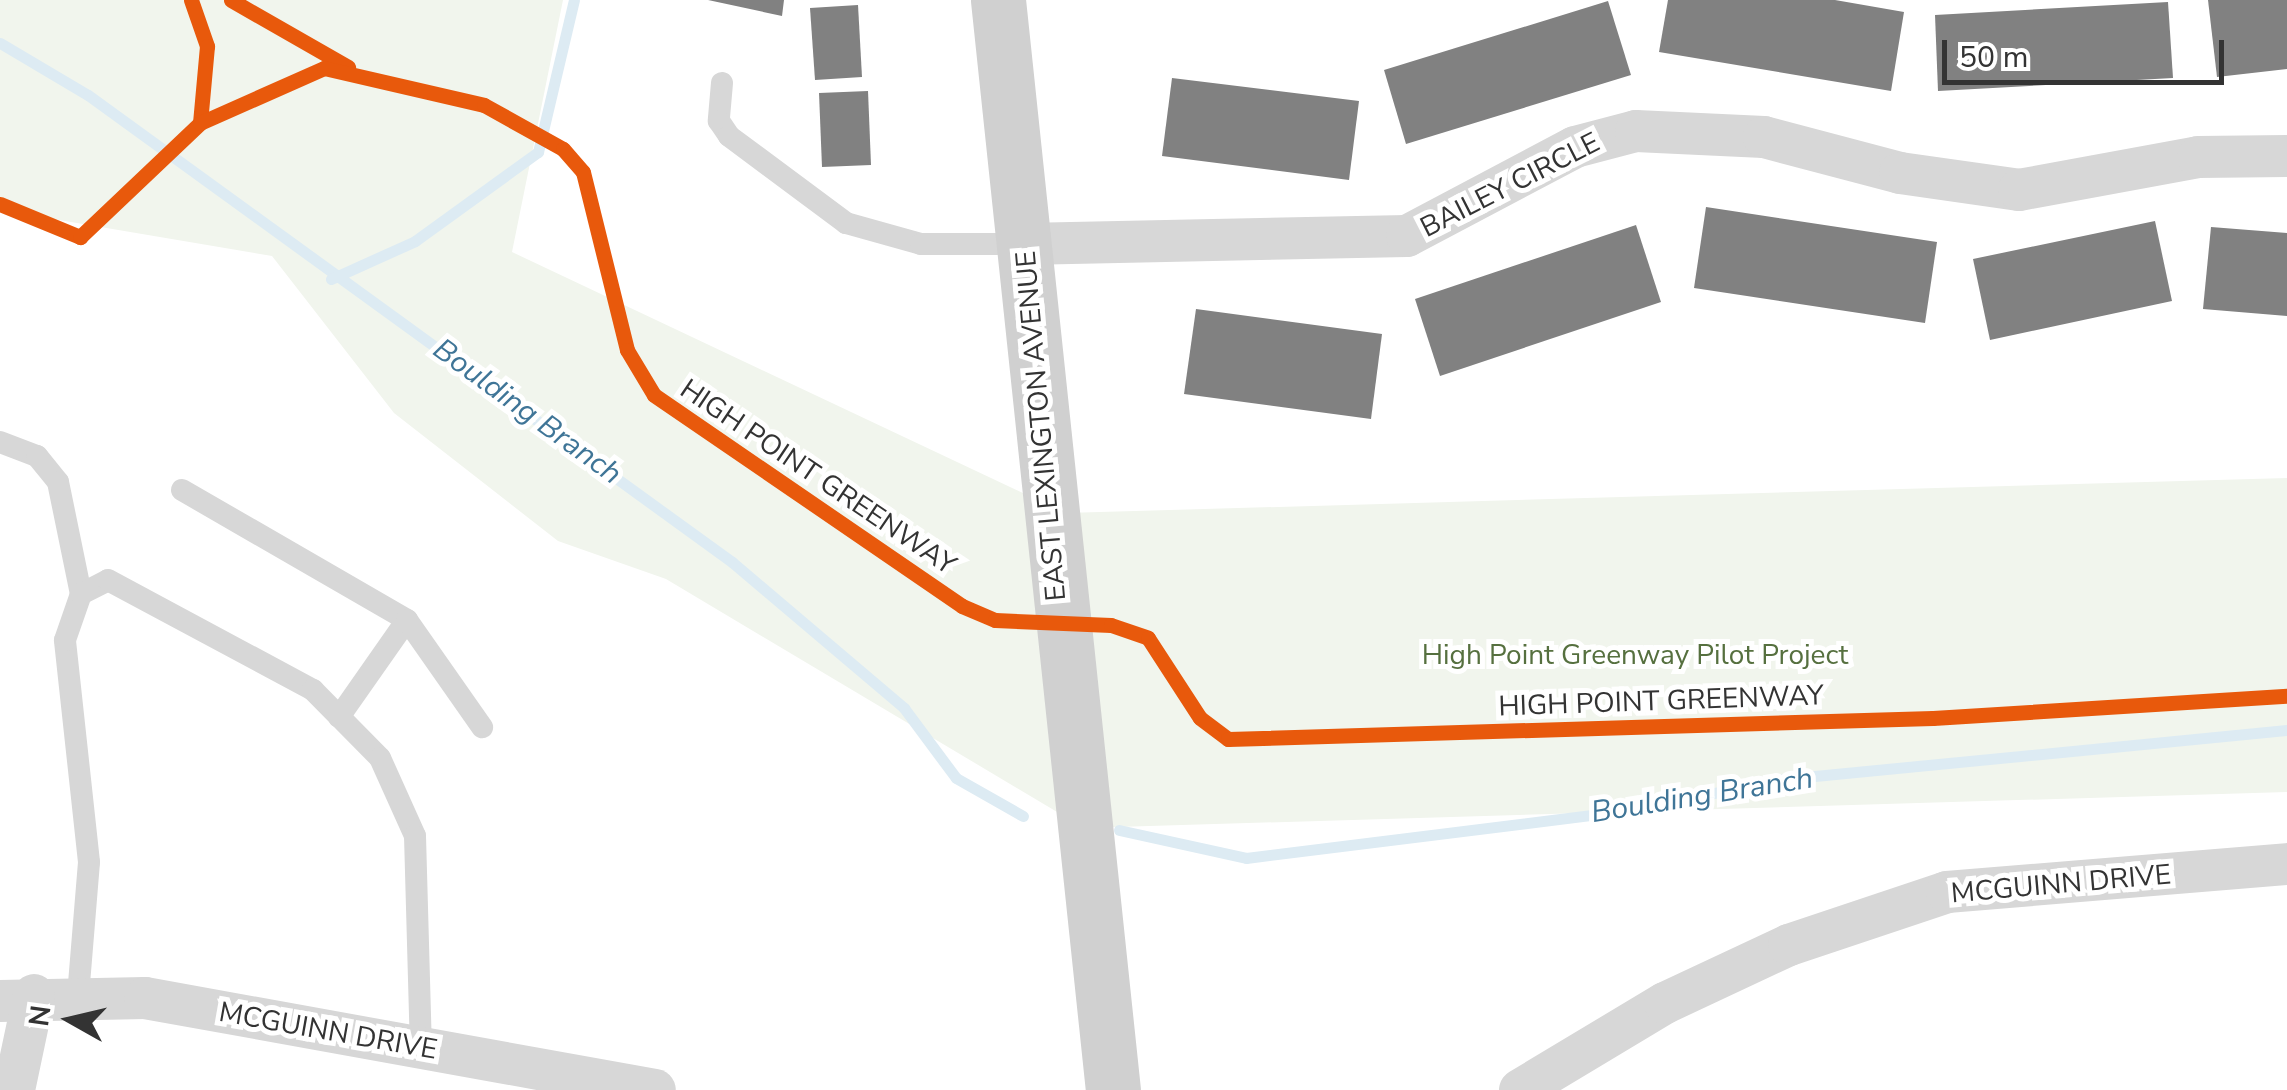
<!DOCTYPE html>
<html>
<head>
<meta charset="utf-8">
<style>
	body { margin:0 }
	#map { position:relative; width:2287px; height:1090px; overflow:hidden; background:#fff; font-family:"Nunito Sans",sans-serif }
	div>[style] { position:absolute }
	.green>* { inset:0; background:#f1f5ed }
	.stream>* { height:11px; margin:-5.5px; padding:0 5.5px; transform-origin:5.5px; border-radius:5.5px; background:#ddebf3 }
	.building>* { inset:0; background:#818181 }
	.service>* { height:22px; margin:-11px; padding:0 11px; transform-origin:11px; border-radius:11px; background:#d7d7d7 }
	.minor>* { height:42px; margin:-21px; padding:0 21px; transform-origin:21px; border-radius:21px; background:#d7d7d7 }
	.secondary>* { height:55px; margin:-27.5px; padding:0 27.5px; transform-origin:27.5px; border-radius:27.5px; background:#d0d0d0 }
	.cycleway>* { height:15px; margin:-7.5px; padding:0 7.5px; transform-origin:7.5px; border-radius:7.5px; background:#e8590c }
	span { translate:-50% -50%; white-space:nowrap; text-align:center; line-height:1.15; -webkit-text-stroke:10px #fff; paint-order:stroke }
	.street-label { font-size:28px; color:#333 }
	.park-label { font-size:28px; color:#56703f }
	.water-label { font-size:30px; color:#3f7597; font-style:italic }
	.north { position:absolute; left:20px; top:970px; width:100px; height:100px; -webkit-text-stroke:8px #fff; paint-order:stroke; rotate:278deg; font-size:28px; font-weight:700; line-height:40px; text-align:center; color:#333 }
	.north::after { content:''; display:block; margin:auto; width:35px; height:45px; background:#333; clip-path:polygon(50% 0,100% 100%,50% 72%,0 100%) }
	.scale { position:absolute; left:1942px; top:40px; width:282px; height:45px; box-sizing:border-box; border:5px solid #333; border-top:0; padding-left:12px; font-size:30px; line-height:35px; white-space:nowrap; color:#333; -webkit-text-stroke:8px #fff; paint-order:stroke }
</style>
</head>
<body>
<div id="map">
	<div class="green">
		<div style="clip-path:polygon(0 0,563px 0,512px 252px,1065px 513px,2287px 478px,2287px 792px,1084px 828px,666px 579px,558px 541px,394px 413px,272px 256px,0 210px)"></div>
	</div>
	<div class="stream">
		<div style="left:0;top:43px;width:102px;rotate:30.6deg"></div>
		<div style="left:88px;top:95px;width:796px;rotate:35.95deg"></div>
		<div style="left:732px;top:562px;width:226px;rotate:40.3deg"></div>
		<div style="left:904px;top:708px;width:87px;rotate:53.4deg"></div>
		<div style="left:956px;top:778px;width:77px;rotate:29.6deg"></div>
		<div style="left:331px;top:279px;width:92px;rotate:-24.3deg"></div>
		<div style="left:415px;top:241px;width:152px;rotate:-35.9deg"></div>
		<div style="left:538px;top:152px;width:156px;rotate:-76.7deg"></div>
		<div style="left:1119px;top:830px;width:130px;rotate:12.4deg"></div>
		<div style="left:1246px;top:858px;width:387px;rotate:-7.1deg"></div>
		<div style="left:1630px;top:810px;width:157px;rotate:-11.4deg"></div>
		<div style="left:1784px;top:779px;width:505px;rotate:-5.56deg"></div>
	</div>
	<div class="building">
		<div style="clip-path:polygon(708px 0,784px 0,782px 16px)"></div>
		<div style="clip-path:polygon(1668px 0,1835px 0,1904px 12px,1891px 91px,1659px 52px)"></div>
		<div style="clip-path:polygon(2208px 0,2287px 0,2287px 69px,2217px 77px)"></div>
		<div style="clip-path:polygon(1608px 1px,1631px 75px,1406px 144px,1384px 70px)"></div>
		<div style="clip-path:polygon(2168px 2px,2173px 78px,1938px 91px,1935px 15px)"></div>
		<div style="clip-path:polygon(858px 5px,862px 77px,815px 80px,810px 8px)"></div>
		<div style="clip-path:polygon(1172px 78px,1359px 101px,1349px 180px,1162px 156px)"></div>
		<div style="clip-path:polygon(868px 91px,871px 165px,822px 167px,819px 93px)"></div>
		<div style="clip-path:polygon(1706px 207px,1937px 242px,1925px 323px,1694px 288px)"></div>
		<div style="clip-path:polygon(2155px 221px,2172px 301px,1990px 340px,1973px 259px)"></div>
		<div style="clip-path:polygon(1636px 225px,1661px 302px,1440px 376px,1415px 299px)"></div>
		<div style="clip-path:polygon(2211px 227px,2287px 233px,2287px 316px,2203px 309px)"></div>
		<div style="clip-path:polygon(1196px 309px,1382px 334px,1371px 419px,1184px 394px)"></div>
	</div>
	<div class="service">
		<div style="left:722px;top:83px;width:38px;rotate:95deg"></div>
		<div style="left:719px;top:121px;width:18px;rotate:56deg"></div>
		<div style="left:729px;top:136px;width:146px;rotate:36.6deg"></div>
		<div style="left:846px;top:223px;width:78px;rotate:15.6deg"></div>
		<div style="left:921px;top:244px;width:103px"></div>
		<div style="left:0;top:442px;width:40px;rotate:21deg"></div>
		<div style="left:37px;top:456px;width:33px;rotate:51deg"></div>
		<div style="left:58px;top:482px;width:114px;rotate:78.4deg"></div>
		<div style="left:182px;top:490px;width:260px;rotate:30deg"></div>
		<div style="left:339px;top:717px;width:118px;rotate:-55deg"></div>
		<div style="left:407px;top:620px;width:131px;rotate:55deg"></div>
		<div style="left:78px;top:996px;width:134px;rotate:-85.3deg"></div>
		<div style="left:89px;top:862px;width:223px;rotate:-96.2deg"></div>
		<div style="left:65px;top:640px;width:49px;rotate:-70.8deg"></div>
		<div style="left:81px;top:594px;width:30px;rotate:-27deg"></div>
		<div style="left:108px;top:580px;width:233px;rotate:28.2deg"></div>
		<div style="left:313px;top:690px;width:95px;rotate:45.4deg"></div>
		<div style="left:380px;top:758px;width:85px;rotate:65.8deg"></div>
		<div style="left:415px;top:836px;width:212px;rotate:88.4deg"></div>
	</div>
	<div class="minor">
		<div style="left:1024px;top:244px;width:383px;rotate:-1.2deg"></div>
		<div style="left:1407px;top:236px;width:190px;rotate:-27.9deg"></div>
		<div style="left:1575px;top:147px;width:63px;rotate:-14.7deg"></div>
		<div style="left:1636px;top:131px;width:128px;rotate:2.7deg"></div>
		<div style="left:1764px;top:137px;width:141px;rotate:14.8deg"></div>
		<div style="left:1900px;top:173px;width:120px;rotate:8.1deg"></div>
		<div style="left:2019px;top:190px;width:182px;rotate:-10.4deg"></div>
		<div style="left:2198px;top:157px;width:89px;rotate:-0.6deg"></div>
		<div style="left:0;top:1001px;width:145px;rotate:-1.2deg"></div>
		<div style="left:145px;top:998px;width:518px;rotate:10.23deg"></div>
		<div style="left:14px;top:1090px;width:97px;rotate:-78.1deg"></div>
		<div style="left:1520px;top:1090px;width:169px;rotate:-31deg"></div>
		<div style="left:1665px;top:1003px;width:137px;rotate:-25.1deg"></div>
		<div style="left:1789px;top:945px;width:167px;rotate:-18.5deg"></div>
		<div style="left:1947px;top:892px;width:341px;rotate:-4.7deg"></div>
	</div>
	<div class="secondary">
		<div style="left:998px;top:0;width:1096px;rotate:83.98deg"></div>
	</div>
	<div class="cycleway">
		<div style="left:191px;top:0;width:49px;rotate:70.8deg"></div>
		<div style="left:207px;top:46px;width:77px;rotate:95.2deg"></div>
		<div style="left:231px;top:0;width:135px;rotate:29.8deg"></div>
		<div style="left:0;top:204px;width:87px;rotate:22.4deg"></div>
		<div style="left:80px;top:237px;width:166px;rotate:-43.5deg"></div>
		<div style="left:200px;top:123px;width:136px;rotate:-23.9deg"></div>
		<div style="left:324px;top:68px;width:164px;rotate:13deg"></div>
		<div style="left:484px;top:105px;width:90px;rotate:29.1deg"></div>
		<div style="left:563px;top:149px;width:30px;rotate:49deg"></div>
		<div style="left:583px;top:172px;width:183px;rotate:76.1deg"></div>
		<div style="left:627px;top:350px;width:52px;rotate:59deg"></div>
		<div style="left:654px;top:395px;width:373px;rotate:34.4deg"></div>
		<div style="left:962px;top:606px;width:36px;rotate:23deg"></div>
		<div style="left:995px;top:620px;width:116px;rotate:2.5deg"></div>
		<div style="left:1111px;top:625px;width:39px;rotate:19deg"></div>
		<div style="left:1148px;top:638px;width:95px;rotate:57deg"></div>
		<div style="left:1200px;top:718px;width:35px;rotate:37deg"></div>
		<div style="left:1228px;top:739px;width:705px;rotate:-1.71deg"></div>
		<div style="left:1933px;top:718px;width:355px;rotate:-3.6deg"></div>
	</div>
	<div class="street-label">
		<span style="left:1510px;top:185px;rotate:-27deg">BAILEY CIRCLE</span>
		<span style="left:1041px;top:426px;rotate:-95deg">EAST LEXINGTON AVENUE</span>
		<span style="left:818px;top:477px;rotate:34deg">HIGH POINT GREENWAY</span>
		<span style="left:1661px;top:701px;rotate:-2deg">HIGH POINT GREENWAY</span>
		<span style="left:2061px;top:884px;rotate:-5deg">MCGUINN DRIVE</span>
		<span style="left:328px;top:1031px;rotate:10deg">MCGUINN DRIVE</span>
	</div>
	<div class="park-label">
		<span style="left:1635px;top:655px">High Point Greenway Pilot Project</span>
	</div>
	<div class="water-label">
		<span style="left:527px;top:412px;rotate:36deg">Boulding Branch</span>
		<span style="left:1702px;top:796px;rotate:-9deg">Boulding Branch</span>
	</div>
	<div class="north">N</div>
	<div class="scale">50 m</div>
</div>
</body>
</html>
